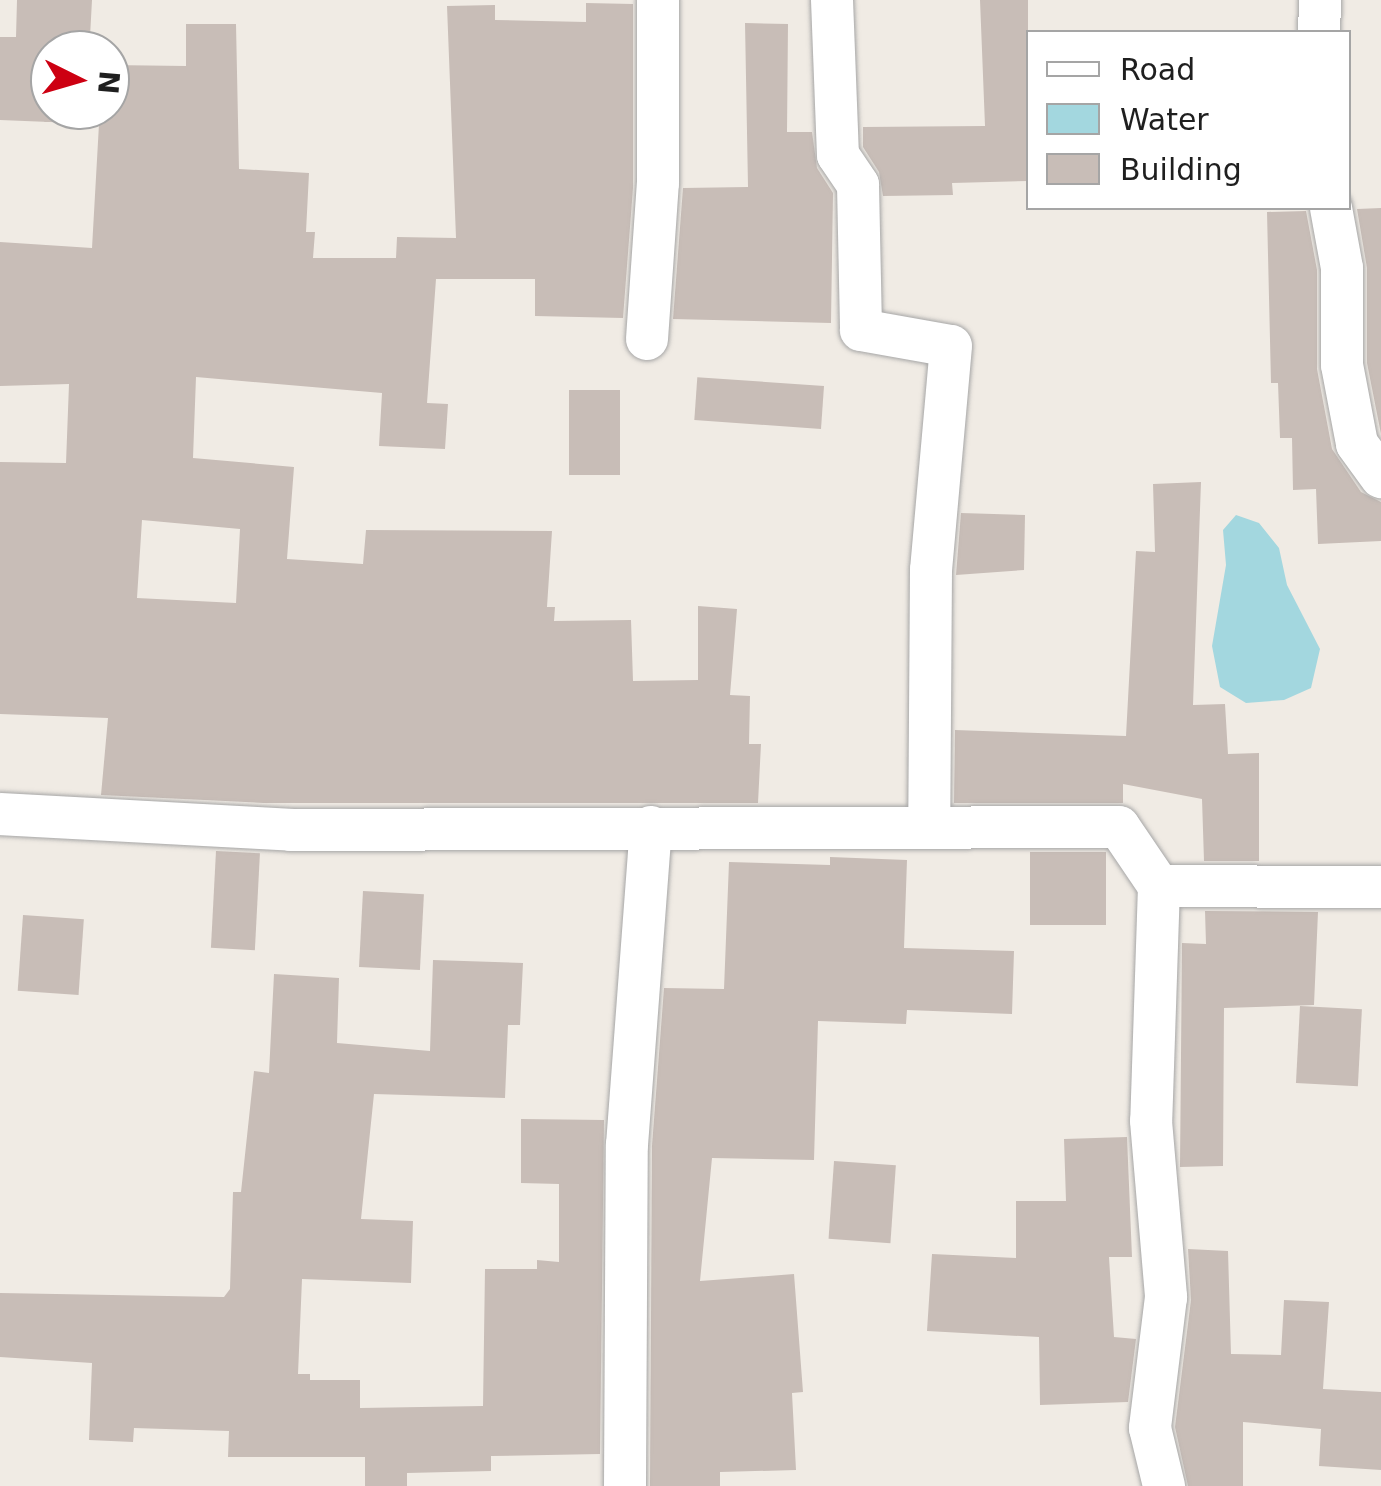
<!DOCTYPE html>
<style>
body{margin:0}
#map{position:relative;width:1381px;height:1486px;overflow:hidden;background:#f0ebe4;font-family:"DejaVu Sans",sans-serif}
div>[style]{position:absolute}
.water>*{inset:0;background:#a3d7df}
.building>*{inset:0;background:#c8bdb7;transform-origin:0 0}
.roads{filter:drop-shadow(0 0 2px #a6a6a6) drop-shadow(0 0 2px #a6a6a6)}
.minor>*{height:42px;margin:-21px;padding:0 21px;transform-origin:21px;border-radius:21px;background:#fff}
span{translate:-50% -50%;white-space:nowrap;text-align:center;line-height:1.15;-webkit-text-stroke:10px #fff;paint-order:stroke}
.legend{position:absolute;left:1026px;top:30px;width:325px;height:180px;box-sizing:border-box;background:#fff;border:2px solid #a5a5a5;margin:0;padding:12px 18px;list-style:none;font-size:30px;color:#1f1f1f}
.legend li{display:flex;align-items:center;gap:20px;height:50px}
.legend b{width:50px;border:2px solid #a5a5a5}
.north{position:absolute;left:30px;top:30px;width:100px;height:100px;box-sizing:border-box;background:#fff;border:2px solid #a5a5a5;border-radius:50%;rotate:95deg;font-size:28px;font-weight:700;line-height:40px;text-align:center;color:#1f1f1f}
.north::after{content:'';display:block;margin:auto;width:35px;height:45px;background:#cd0012;clip-path:polygon(50% 0,100% 100%,50% 72%,0 100%)}
</style>
<div id="map">
<div class="water">
<div style="clip-path:polygon(1236px 515px,1259px 523px,1279px 548px,1287px 585px,1320px 649px,1311px 688px,1284px 700px,1246px 703px,1220px 687px,1212px 646px,1226px 565px,1223px 530px)"></div>
</div>
<div class="building">
<div style="clip-path:polygon(evenodd,17px 0,92px 0,90px 37px,99px 38px,98px 50px,50px 50px,50px 110px,110px 110px,110px 65px,186px 66px,186px 24px,236px 24px,239px 169px,309px 173px,306px 232px,315px 232px,313px 258px,396px 258px,397px 237px,456px 238px,447px 6px,495px 5px,495px 20px,586px 22px,586px 3px,633px 4px,633px 188px,623px 318px,535px 316px,535px 279px,436px 279px,427px 403px,448px 404px,445px 449px,379px 446px,382px 393px,196px 377px,193px 458px,294px 467px,287px 559px,363px 564px,366px 530px,552px 531px,547px 607px,555px 607px,554px 621px,631px 620px,633px 681px,698px 680px,698px 606px,737px 609px,730px 695px,750px 696px,749px 744px,761px 744px,758px 803px,264px 803px,101px 795px,108px 718px,0 714px,0 462px,66px 463px,69px 384px,0 386px,0 242px,92px 248px,99px 124px,0 120px,0 37px,16px 37px,17px 0,142px 520px,240px 529px,236px 603px,137px 598px,142px 520px)"></div>
<div style="clip-path:polygon(980px 0,1028px 0,1028px 181px,952px 183px,953px 195px,883px 196px,879px 172px,863px 147px,863px 127px,985px 126px)"></div>
<div style="clip-path:polygon(745px 23px,788px 24px,787px 132px,812px 132px,817px 168px,833px 193px,831px 323px,673px 319px,683px 188px,748px 187px)"></div>
<div style="clip-path:polygon(1381px 208px,1381px 434px,1367px 363px,1367px 268px,1357px 209px)"></div>
<div style="clip-path:polygon(1306px 211px,1317px 270px,1317px 369px,1332px 449px,1361px 492px,1381px 502px,1381px 541px,1318px 544px,1316px 489px,1293px 490px,1292px 438px,1280px 438px,1278px 383px,1271px 383px,1267px 212px)"></div>
<div style="left:824px;top:386px;width:43px;height:127px;rotate:94deg"></div>
<div style="left:620px;top:390px;width:85px;height:51px;rotate:90deg"></div>
<div style="clip-path:polygon(1201px 482px,1193px 705px,1225px 704px,1228px 754px,1259px 753px,1259px 861px,1204px 861px,1202px 799px,1123px 784px,1123px 803px,954px 803px,955px 730px,1126px 736px,1136px 551px,1155px 552px,1153px 484px)"></div>
<div style="clip-path:polygon(961px 513px,1025px 515px,1024px 570px,956px 575px)"></div>
<div style="left:216px;top:851px;width:44px;height:97px;rotate:3deg"></div>
<div style="left:1030px;top:852px;width:76px;height:73px"></div>
<div style="clip-path:polygon(830px 857px,907px 860px,904px 948px,1014px 951px,1012px 1014px,907px 1010px,906px 1024px,818px 1021px,814px 1160px,712px 1158px,700px 1281px,794px 1274px,803px 1392px,792px 1393px,796px 1470px,720px 1472px,720px 1486px,650px 1486px,652px 1146px,664px 988px,724px 989px,729px 862px,830px 865px)"></div>
<div style="left:363px;top:891px;width:61px;height:76px;rotate:3deg"></div>
<div style="clip-path:polygon(1205px 911px,1318px 912px,1314px 1005px,1224px 1008px,1223px 1166px,1180px 1167px,1182px 943px,1206px 944px)"></div>
<div style="left:23px;top:915px;width:61px;height:76px;rotate:4deg"></div>
<div style="clip-path:polygon(433px 960px,523px 963px,520px 1025px,508px 1025px,505px 1098px,374px 1094px,361px 1219px,413px 1221px,411px 1283px,302px 1279px,298px 1374px,310px 1374px,310px 1380px,360px 1380px,360px 1408px,483px 1406px,485px 1269px,537px 1269px,537px 1260px,559px 1262px,559px 1184px,521px 1183px,521px 1119px,604px 1120px,600px 1454px,491px 1456px,491px 1471px,407px 1473px,407px 1486px,365px 1486px,365px 1457px,228px 1457px,229px 1431px,134px 1428px,133px 1442px,89px 1440px,92px 1363px,0 1357px,0 1293px,224px 1297px,230px 1289px,233px 1192px,241px 1192px,254px 1071px,269px 1073px,274px 974px,339px 978px,337px 1043px,430px 1051px)"></div>
<div style="left:1300px;top:1006px;width:62px;height:77px;rotate:3deg"></div>
<div style="clip-path:polygon(1127px 1137px,1132px 1257px,1109px 1257px,1114px 1337px,1136px 1339px,1128px 1402px,1040px 1405px,1039px 1337px,927px 1331px,932px 1254px,1016px 1258px,1016px 1201px,1066px 1201px,1064px 1139px)"></div>
<div style="left:834px;top:1161px;width:62px;height:78px;rotate:4deg"></div>
<div style="clip-path:polygon(1188px 1249px,1228px 1251px,1231px 1354px,1281px 1355px,1284px 1300px,1329px 1302px,1323px 1389px,1381px 1392px,1381px 1470px,1319px 1466px,1321px 1429px,1243px 1422px,1243px 1486px,1188px 1486px,1175px 1427px,1191px 1300px)"></div>
</div>
<div class="roads">
<div class="minor">
<div style="left:832px;top:0;width:155px;rotate:87.8deg"></div>
<div style="left:838px;top:155px;width:36px;rotate:56deg"></div>
<div style="left:858px;top:185px;width:145px;rotate:88.8deg"></div>
<div style="left:861px;top:330px;width:91px;rotate:10.1deg"></div>
<div style="left:951px;top:346px;width:225px;rotate:95.1deg"></div>
<div style="left:931px;top:570px;width:255px;rotate:90.4deg"></div>
<div style="left:1319px;top:32px;width:32px;rotate:-88deg"></div>
<div style="left:1331px;top:208px;width:61px;rotate:79.6deg"></div>
<div style="left:1342px;top:268px;width:97px;rotate:90deg"></div>
<div style="left:1342px;top:365px;width:80px;rotate:79.2deg"></div>
<div style="left:1357px;top:444px;width:41px;rotate:54deg"></div>
<div style="left:647px;top:339px;width:156px;rotate:-86deg"></div>
<div style="left:658px;top:183px;width:183px;rotate:-90deg"></div>
<div style="left:0;top:814px;width:291px;rotate:3.1deg"></div>
<div style="left:291px;top:830px;width:828px;rotate:-0.21deg"></div>
<div style="left:1119px;top:827px;width:71px;rotate:55.9deg"></div>
<div style="left:1159px;top:886px;width:235px;rotate:91.9deg"></div>
<div style="left:1151px;top:1121px;width:177px;rotate:85.1deg"></div>
<div style="left:1166px;top:1297px;width:132px;rotate:97deg"></div>
<div style="left:1150px;top:1428px;width:60px;rotate:76.4deg"></div>
<div style="left:1159px;top:886px;width:222px;rotate:0.3deg"></div>
<div style="left:625px;top:1486px;width:341px;rotate:-89.7deg"></div>
<div style="left:627px;top:1145px;width:319px;rotate:-85.7deg"></div>
</div>
</div>
<ul class="legend">
<li><b style="height:12px;background:#fff"></b>Road</li>
<li><b style="height:28px;background:#a3d7df"></b>Water</li>
<li><b style="height:28px;background:#c8bdb7"></b>Building</li>
</ul>
<div class="north">N</div>
</div>
